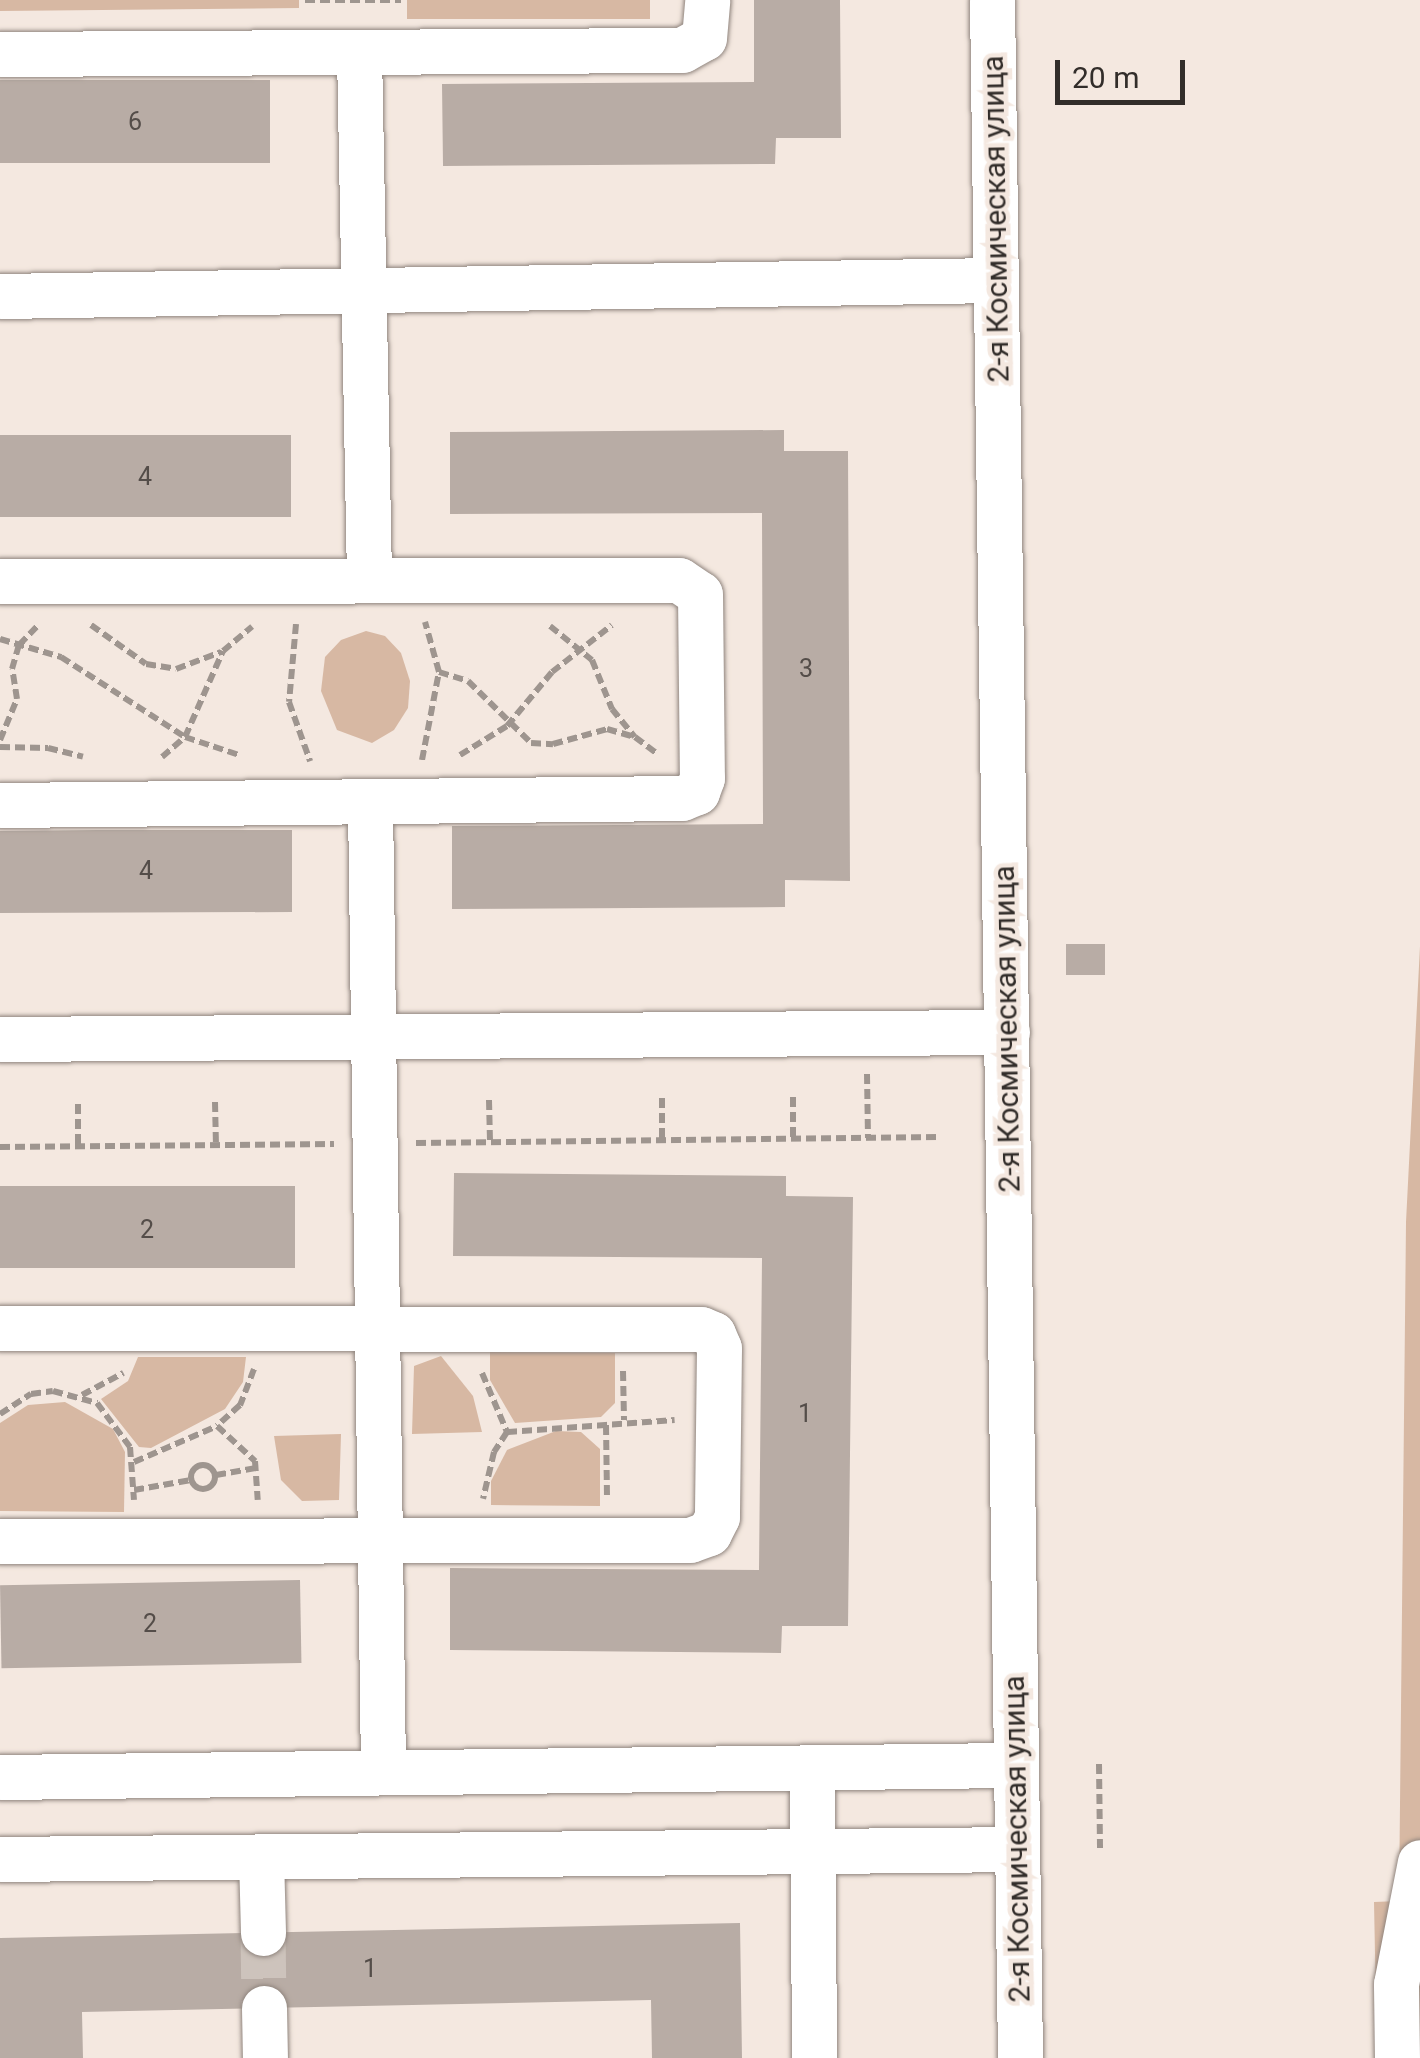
<!DOCTYPE html>
<meta charset="utf-8">
<style>
body{margin:0}
#map{position:relative;width:1420px;height:2058px;overflow:hidden;background:#f4e8e0;font-family:Roboto,sans-serif}
div>[style]{position:absolute}
.green>*{inset:0;background:#d7b8a3;transform-origin:0 0}
.building>*{inset:0;background:#b8aca5;transform-origin:0 0}
.minor-tunnel>*{height:45px;margin-top:-22.5px;transform-origin:0;background:repeating-linear-gradient(90deg,#cdc3bc 0 45px,transparent 0 67px)}
.path>*{height:6px;margin-top:-3px;transform-origin:0;background:repeating-linear-gradient(90deg,#9e958f 0 10px,transparent 0 15px)}
.path>.ring{margin:-3px;padding:0;box-sizing:content-box;background:none;border:6px solid #9e958f;border-radius:50%}
.roads{filter:drop-shadow(0 0 2px #90857e) drop-shadow(0 0 2px #90857e)}
.minor>*{height:45px;margin:-22.5px;padding:0 22.5px;transform-origin:22.5px;border-radius:22.5px;background:#fff}
span{translate:-50% -50%;white-space:nowrap;text-align:center;line-height:1.15;-webkit-text-stroke:9px #f4e8e0;paint-order:stroke}
.number-label{font-size:25px;color:#544d49}
.number-label span{-webkit-text-stroke-width:0}
.street-label{font-size:30px;color:#322d2a}
.scale{position:absolute;left:1055px;top:60px;width:130px;height:45px;box-sizing:border-box;border:5px solid #322d2a;border-top:0;padding-left:12px;font-size:30px;line-height:35px;white-space:nowrap;color:#322d2a;-webkit-text-stroke:8px #f4e8e0;paint-order:stroke}
</style>
<div id="map">
<div class="green">
<div style="clip-path:polygon(0 0,299px 0,299px 8px,0 11px)"></div>
<div style="left:407px;top:0;width:243px;height:19px"></div>
<div style="clip-path:polygon(366px 631px,385px 636px,401px 653px,410px 681px,408px 708px,394px 730px,372px 743px,337px 730px,321px 691px,325px 657px,341px 640px)"></div>
<div style="clip-path:polygon(1420px 946px,1420px 2058px,1377px 2058px,1374px 1902px,1399px 1901px,1406px 1222px)"></div>
<div style="clip-path:polygon(490px 1352px,615px 1353px,615px 1403px,601px 1417px,515px 1423px,490px 1380px)"></div>
<div style="clip-path:polygon(441px 1356px,473px 1396px,482px 1432px,412px 1434px,414px 1366px)"></div>
<div style="clip-path:polygon(138px 1357px,246px 1357px,243px 1382px,225px 1409px,151px 1448px,139px 1447px,101px 1399px,128px 1381px)"></div>
<div style="clip-path:polygon(65px 1402px,113px 1429px,125px 1452px,124px 1512px,0 1511px,0 1423px,28px 1405px)"></div>
<div style="clip-path:polygon(556px 1431px,581px 1432px,600px 1449px,600px 1506px,491px 1505px,491px 1481px,507px 1450px)"></div>
<div style="clip-path:polygon(341px 1434px,339px 1500px,302px 1501px,281px 1480px,274px 1436px)"></div>
</div>
<div class="building">
<div style="clip-path:polygon(754px 0,840px 0,841px 138px,776px 138px,775px 164px,443px 166px,442px 84px,754px 82px)"></div>
<div style="left:270px;top:80px;width:83px;height:270px;rotate:90deg"></div>
<div style="clip-path:polygon(784px 430px,784px 451px,848px 451px,850px 881px,785px 880px,785px 907px,452px 909px,452px 826px,763px 824px,762px 513px,450px 514px,450px 432px)"></div>
<div style="left:291px;top:435px;width:82px;height:291px;rotate:90deg"></div>
<div style="clip-path:polygon(97px 830px,292px 830px,292px 912px,0 913px,0 831px)"></div>
<div style="left:1066px;top:944px;width:39px;height:31px"></div>
<div style="clip-path:polygon(454px 1173px,786px 1176px,786px 1196px,853px 1197px,848px 1626px,782px 1626px,781px 1653px,450px 1650px,450px 1568px,759px 1570px,762px 1258px,453px 1256px)"></div>
<div style="left:295px;top:1186px;width:82px;height:295px;rotate:90deg"></div>
<div style="left:300px;top:1580px;width:83px;height:300px;rotate:89deg"></div>
<div style="clip-path:polygon(740px 1923px,742px 2058px,652px 2058px,651px 2000px,82px 2012px,83px 2058px,0 2058px,0 1938px)"></div>
</div>
<div class="minor-tunnel">
<div style="left:263px;top:1933px;width:75px;rotate:89.2deg"></div>
</div>
<div class="path">
<div style="left:305px;top:0;width:96px"></div>
<div style="left:296px;top:624px;width:78px;rotate:95.1deg"></div>
<div style="left:289px;top:702px;width:63px;rotate:70.4deg"></div>
<div style="left:91px;top:625px;width:67px;rotate:35.3deg"></div>
<div style="left:146px;top:664px;width:30px;rotate:9deg"></div>
<div style="left:176px;top:669px;width:48px;rotate:-20.7deg"></div>
<div style="left:550px;top:626px;width:54px;rotate:39deg"></div>
<div style="left:592px;top:660px;width:53px;rotate:67.8deg"></div>
<div style="left:612px;top:709px;width:36px;rotate:51deg"></div>
<div style="left:0;top:639px;width:64px;rotate:16.4deg"></div>
<div style="left:61px;top:657px;width:148px;rotate:32.8deg"></div>
<div style="left:185px;top:737px;width:57px;rotate:18.4deg"></div>
<div style="left:439px;top:672px;width:30px;rotate:17deg"></div>
<div style="left:468px;top:681px;width:88px;rotate:44.5deg"></div>
<div style="left:531px;top:743px;width:22px;rotate:3deg"></div>
<div style="left:553px;top:744px;width:56px;rotate:-15.5deg"></div>
<div style="left:607px;top:729px;width:29px;rotate:16deg"></div>
<div style="left:635px;top:737px;width:26px;rotate:37deg"></div>
<div style="left:0;top:740px;width:44px;rotate:-67.5deg"></div>
<div style="left:17px;top:699px;width:30px;rotate:-99deg"></div>
<div style="left:12px;top:669px;width:25px;rotate:-74deg"></div>
<div style="left:19px;top:645px;width:28px;rotate:-46deg"></div>
<div style="left:0;top:747px;width:48px;rotate:1.2deg"></div>
<div style="left:48px;top:748px;width:36px;rotate:14deg"></div>
<div style="left:460px;top:755px;width:55px;rotate:-31.7deg"></div>
<div style="left:507px;top:726px;width:70px;rotate:-50.2deg"></div>
<div style="left:552px;top:672px;width:76px;rotate:-38.1deg"></div>
<div style="left:162px;top:757px;width:30px;rotate:-41deg"></div>
<div style="left:185px;top:737px;width:94px;rotate:-66.2deg"></div>
<div style="left:223px;top:651px;width:38px;rotate:-40deg"></div>
<div style="left:422px;top:760px;width:90px;rotate:-79.1deg"></div>
<div style="left:439px;top:672px;width:52px;rotate:-105.6deg"></div>
<div style="left:867px;top:1074px;width:64px;rotate:89.1deg"></div>
<div style="left:793px;top:1097px;width:42px;rotate:90deg"></div>
<div style="left:662px;top:1098px;width:42px;rotate:90deg"></div>
<div style="left:489px;top:1100px;width:42px;rotate:88.6deg"></div>
<div style="left:215px;top:1102px;width:43px;rotate:88.7deg"></div>
<div style="left:78px;top:1104px;width:42px;rotate:90deg"></div>
<div style="left:416px;top:1143px;width:523px;rotate:-0.66deg"></div>
<div style="left:0;top:1147px;width:334px;rotate:-0.5deg"></div>
<div style="left:254px;top:1369px;width:39px;rotate:111deg"></div>
<div style="left:240px;top:1405px;width:31px;rotate:138deg"></div>
<div style="left:217px;top:1426px;width:52px;rotate:42.6deg"></div>
<div style="left:255px;top:1461px;width:39px;rotate:86deg"></div>
<div style="left:623px;top:1371px;width:49px;rotate:88.8deg"></div>
<div style="left:482px;top:1373px;width:64px;rotate:67deg"></div>
<div style="left:507px;top:1432px;width:24px;rotate:123deg"></div>
<div style="left:494px;top:1452px;width:48px;rotate:103.2deg"></div>
<div style="left:82px;top:1395px;width:47px;rotate:-28.2deg"></div>
<div style="left:0;top:1414px;width:37px;rotate:-33deg"></div>
<div style="left:31px;top:1394px;width:22px;rotate:-8deg"></div>
<div style="left:53px;top:1391px;width:46px;rotate:15.3deg"></div>
<div style="left:97px;top:1403px;width:55px;rotate:53.1deg"></div>
<div style="left:130px;top:1447px;width:53px;rotate:85.7deg"></div>
<div style="left:606px;top:1425px;width:74px;rotate:89.2deg"></div>
<div style="left:507px;top:1432px;width:168px;rotate:-4.1deg"></div>
<div style="left:134px;top:1462px;width:90px;rotate:-23.4deg"></div>
<div class="ring" style="left:191px;top:1465px;width:18px;height:18px"></div>
<div style="left:216px;top:1475px;width:41px;rotate:-9.9deg"></div>
<div style="left:134px;top:1490px;width:58px;rotate:-10deg"></div>
<div style="left:1099px;top:1764px;width:84px;rotate:89.3deg"></div>
</div>
<div class="roads">
<div class="minor">
<div style="left:992px;top:0;width:2058px;rotate:89.22deg"></div>
<div style="left:359px;top:52px;width:528px;rotate:88.91deg"></div>
<div style="left:0;top:54px;width:682px;rotate:-0.34deg"></div>
<div style="left:682px;top:50px;width:25px;rotate:-29deg"></div>
<div style="left:704px;top:38px;width:38px;rotate:-85deg"></div>
<div style="left:0;top:296px;width:996px;rotate:-0.92deg"></div>
<div style="left:0;top:581px;width:679px;rotate:-0.08deg"></div>
<div style="left:679px;top:580px;width:25px;rotate:34deg"></div>
<div style="left:700px;top:594px;width:184px;rotate:89.4deg"></div>
<div style="left:702px;top:778px;width:15px;rotate:110deg"></div>
<div style="left:697px;top:792px;width:16px;rotate:158deg"></div>
<div style="left:682px;top:798px;width:682px;rotate:179.41deg"></div>
<div style="left:370px;top:802px;width:970px;rotate:89.23deg"></div>
<div style="left:0;top:1039px;width:1007px;rotate:-0.4deg"></div>
<div style="left:0;top:1328px;width:701px;rotate:0.08deg"></div>
<div style="left:701px;top:1329px;width:13px;rotate:23deg"></div>
<div style="left:713px;top:1334px;width:15px;rotate:67deg"></div>
<div style="left:719px;top:1348px;width:169px;rotate:90.7deg"></div>
<div style="left:717px;top:1517px;width:18px;rotate:117deg"></div>
<div style="left:709px;top:1533px;width:20px;rotate:160deg"></div>
<div style="left:690px;top:1540px;width:690px;rotate:179.92deg"></div>
<div style="left:812px;top:1767px;width:291px;rotate:89.6deg"></div>
<div style="left:0;top:1777px;width:1016px;rotate:-0.68deg"></div>
<div style="left:261px;top:1856px;width:77px;rotate:88.5deg"></div>
<div style="left:0;top:1859px;width:1017px;rotate:-0.56deg"></div>
<div style="left:264px;top:2008px;width:50px;rotate:88.9deg"></div>
<div style="left:1397px;top:2058px;width:74px;rotate:-90.8deg"></div>
<div style="left:1396px;top:1984px;width:124px;rotate:-78.9deg"></div>
</div>
</div>
<div class="number-label">
<span style="left:135px;top:122px">6</span>
<span style="left:145px;top:477px">4</span>
<span style="left:806px;top:669px">3</span>
<span style="left:146px;top:871px">4</span>
<span style="left:147px;top:1230px">2</span>
<span style="left:805px;top:1414px">1</span>
<span style="left:150px;top:1624px">2</span>
<span style="left:370px;top:1969px">1</span>
</div>
<div class="street-label">
<span style="left:996px;top:219px;rotate:-91deg">2-я Космическая улица</span>
<span style="left:1007px;top:1029px;rotate:-91deg">2-я Космическая улица</span>
<span style="left:1017px;top:1839px;rotate:-91deg">2-я Космическая улица</span>
</div>
<div class="scale">20 m</div>
</div>
